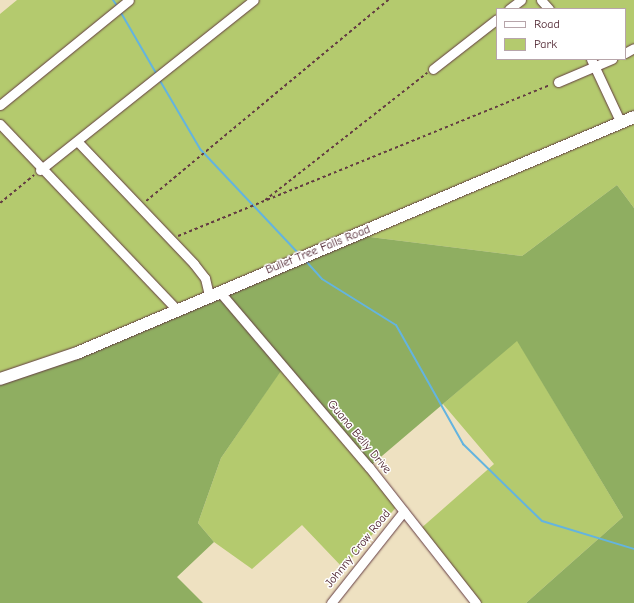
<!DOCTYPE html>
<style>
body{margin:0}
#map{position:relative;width:634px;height:603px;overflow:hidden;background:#eee1c1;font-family:"Comic Neue",sans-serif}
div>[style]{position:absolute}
.green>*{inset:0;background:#b4ca6e}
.forest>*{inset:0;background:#8fae61}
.stream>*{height:2px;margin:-1px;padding:0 1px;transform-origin:1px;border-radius:1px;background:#64b4df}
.path>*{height:1.5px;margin-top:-0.75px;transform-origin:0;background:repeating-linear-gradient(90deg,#633c42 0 3px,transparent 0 6px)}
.roads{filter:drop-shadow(0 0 1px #633c42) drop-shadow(0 0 1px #633c42)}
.street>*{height:9px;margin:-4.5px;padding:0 4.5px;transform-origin:4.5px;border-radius:4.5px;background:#fff}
.secondary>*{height:12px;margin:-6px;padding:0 6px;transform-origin:6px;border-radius:6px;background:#fff}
span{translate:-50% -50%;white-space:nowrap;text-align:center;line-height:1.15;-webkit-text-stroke:3px #fff;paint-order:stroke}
.street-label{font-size:12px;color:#4a1f2b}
.legend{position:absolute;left:496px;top:8px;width:130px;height:52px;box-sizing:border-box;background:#fff;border:1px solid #b7a5aa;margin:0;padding:5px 7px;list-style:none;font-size:12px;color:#4a1f2b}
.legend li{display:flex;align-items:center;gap:8px;height:20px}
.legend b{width:20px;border:1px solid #b7a5aa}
</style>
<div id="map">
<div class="green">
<div style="clip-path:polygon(evenodd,17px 0,634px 0,634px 208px,617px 185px,522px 256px,354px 235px,0 379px,0 14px,17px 0,497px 9px,625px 9px,625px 59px,497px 59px,497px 9px)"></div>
<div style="clip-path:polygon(517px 340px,623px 517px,526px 603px,476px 603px,419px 530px,494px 464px,443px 404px)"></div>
<div style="clip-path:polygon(283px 367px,399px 504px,343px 568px,302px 525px,252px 569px,214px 542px,198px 523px,221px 458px)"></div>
</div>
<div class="forest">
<div style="clip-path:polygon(617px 185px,634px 208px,634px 603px,526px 603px,623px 517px,517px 341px,369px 467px,283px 368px,221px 458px,198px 523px,214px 542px,177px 577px,203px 603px,0 603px,0 379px,354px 235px,522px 256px)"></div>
</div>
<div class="stream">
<div style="left:113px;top:0;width:7px;rotate:56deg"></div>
<div style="left:120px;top:11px;width:72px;rotate:59.9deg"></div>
<div style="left:159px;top:79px;width:81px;rotate:59.6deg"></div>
<div style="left:200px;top:149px;width:144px;rotate:46.7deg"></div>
<div style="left:305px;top:260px;width:25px;rotate:48deg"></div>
<div style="left:322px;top:279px;width:87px;rotate:31.9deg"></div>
<div style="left:396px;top:325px;width:137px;rotate:60.6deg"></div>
<div style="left:463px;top:444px;width:110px;rotate:44.3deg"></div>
<div style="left:542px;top:521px;width:96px;rotate:16.9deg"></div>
</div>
<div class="path">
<div style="left:265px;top:200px;width:206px;rotate:-38.1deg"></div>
<div style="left:146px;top:201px;width:315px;rotate:-39.7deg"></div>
<div style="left:0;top:203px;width:44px;rotate:-39.5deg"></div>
<div style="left:178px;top:236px;width:401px;rotate:-22.1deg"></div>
</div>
<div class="roads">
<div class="street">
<div style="left:541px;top:0;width:12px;rotate:48deg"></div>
<div style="left:509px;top:9px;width:15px;rotate:-37deg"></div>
<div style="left:625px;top:53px;width:10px;rotate:-29deg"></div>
<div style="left:591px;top:59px;width:71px;rotate:64.9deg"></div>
<div style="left:433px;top:69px;width:81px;rotate:-38deg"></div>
<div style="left:558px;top:82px;width:59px;rotate:-23.1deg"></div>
<div style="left:0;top:105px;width:166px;rotate:-39.1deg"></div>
<div style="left:0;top:124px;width:255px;rotate:46.4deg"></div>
<div style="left:78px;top:142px;width:168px;rotate:46.4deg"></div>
<div style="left:194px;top:264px;width:18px;rotate:52deg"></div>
<div style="left:205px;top:278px;width:17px;rotate:77deg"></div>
<div style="left:40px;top:170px;width:273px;rotate:-38.5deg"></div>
<div style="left:219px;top:291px;width:231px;rotate:49.6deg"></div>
<div style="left:369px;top:467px;width:173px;rotate:51.8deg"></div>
<div style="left:331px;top:603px;width:117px;rotate:-51.6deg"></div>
</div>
<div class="secondary">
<div style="left:0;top:379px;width:81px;rotate:-18.7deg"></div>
<div style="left:77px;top:353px;width:605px;rotate:-22.96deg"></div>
</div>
</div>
<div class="street-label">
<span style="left:318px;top:250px;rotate:-22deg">Bullet Tree Falls Road</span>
<span style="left:359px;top:437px;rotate:50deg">Guana Belly Drive</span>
<span style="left:358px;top:549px;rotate:-51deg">Johnny Crow Road</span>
</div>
<ul class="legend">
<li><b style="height:5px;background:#fff"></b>Road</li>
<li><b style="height:11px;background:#b4ca6e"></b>Park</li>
</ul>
</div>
